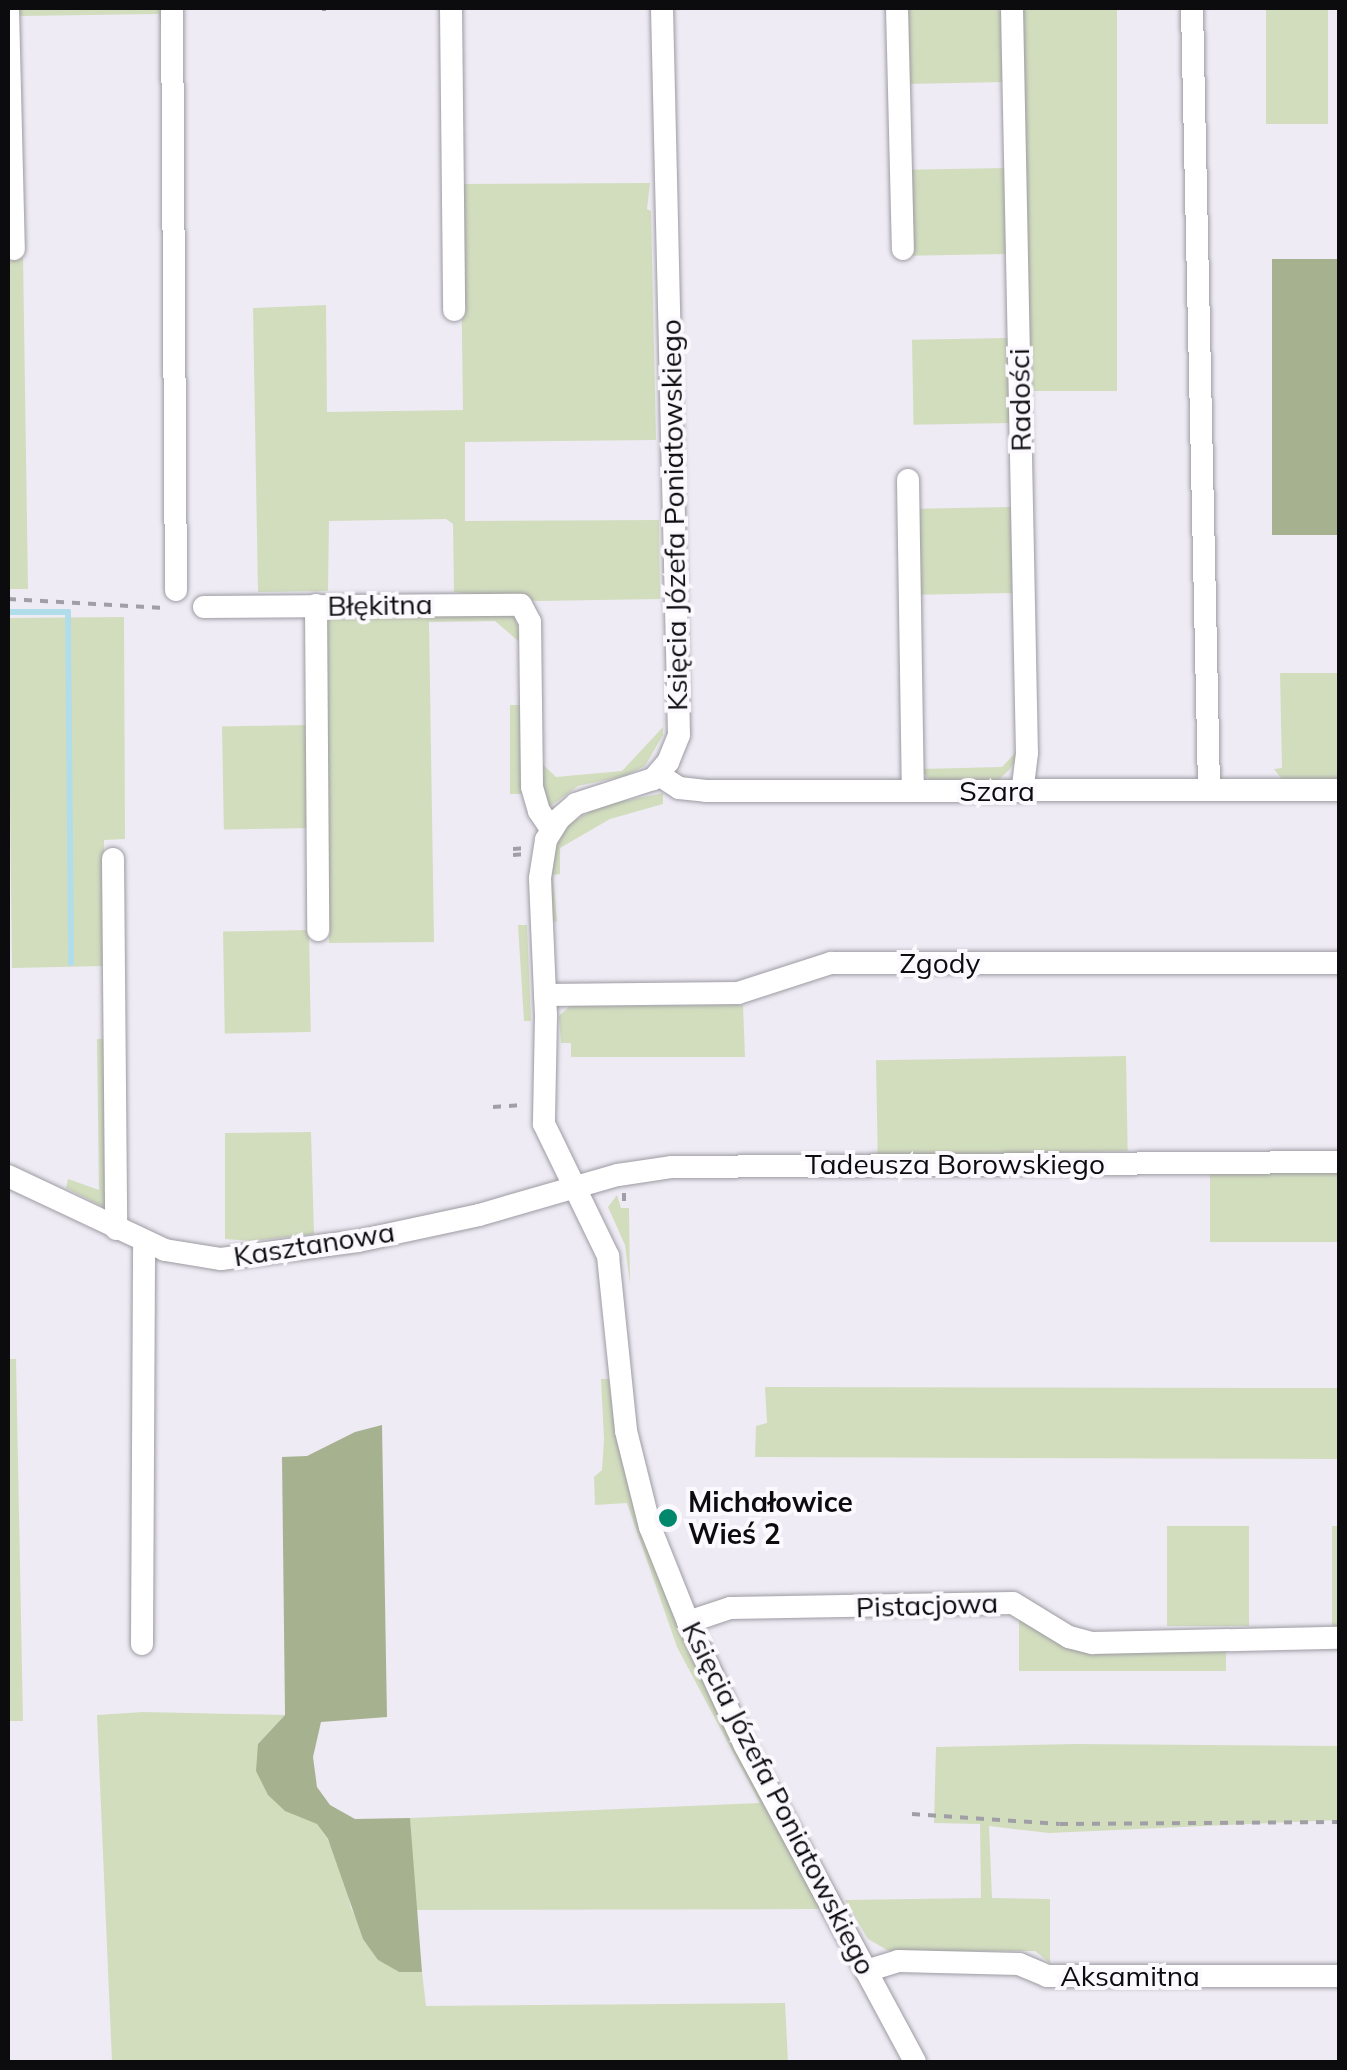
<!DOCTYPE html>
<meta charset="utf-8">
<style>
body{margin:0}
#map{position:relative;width:1347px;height:2070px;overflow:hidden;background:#eeebf4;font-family:Mulish,sans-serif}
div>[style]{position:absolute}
.green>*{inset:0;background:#d2ddbe;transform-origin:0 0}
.forest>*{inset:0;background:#a6b28f;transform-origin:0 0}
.stream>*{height:6px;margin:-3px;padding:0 3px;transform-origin:3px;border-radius:3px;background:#b1ddeb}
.path>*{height:4px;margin-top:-2px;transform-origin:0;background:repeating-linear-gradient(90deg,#a19fa6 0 8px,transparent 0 16px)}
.roads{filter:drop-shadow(0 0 2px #9d9ba2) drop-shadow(0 0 2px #9d9ba2)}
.minor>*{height:22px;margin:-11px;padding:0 11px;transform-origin:11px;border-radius:11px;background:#fff}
.dots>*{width:28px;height:28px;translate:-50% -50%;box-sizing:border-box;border:5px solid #fbf9fe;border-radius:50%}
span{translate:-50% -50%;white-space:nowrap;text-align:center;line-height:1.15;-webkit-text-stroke:8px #fbf9fe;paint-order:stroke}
.street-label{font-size:28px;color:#0c0c0e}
.poi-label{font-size:28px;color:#0c0c0e;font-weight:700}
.left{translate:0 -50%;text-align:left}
.frame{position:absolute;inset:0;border:10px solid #0c0c0e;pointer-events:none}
</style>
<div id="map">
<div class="green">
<div style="clip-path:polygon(19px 8px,162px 8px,163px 40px,159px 14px,20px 16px)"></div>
<div style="clip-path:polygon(905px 8px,996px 8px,1002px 13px,1003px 82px,907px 84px)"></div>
<div style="left:1018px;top:8px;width:99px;height:383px"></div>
<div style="left:1266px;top:8px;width:62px;height:116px"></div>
<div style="left:1005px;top:168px;width:86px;height:97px;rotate:89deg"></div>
<div style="clip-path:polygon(650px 183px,647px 209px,651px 211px,656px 440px,465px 442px,465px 521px,659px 520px,660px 599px,538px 601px,454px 592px,453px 524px,446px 519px,329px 521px,328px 591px,258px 592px,253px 308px,326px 305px,327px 412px,463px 410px,460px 184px)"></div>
<div style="clip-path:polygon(8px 254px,23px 255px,28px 589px,8px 589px)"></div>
<div style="left:1008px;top:338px;width:85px;height:96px;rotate:89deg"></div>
<div style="left:1011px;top:507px;width:86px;height:96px;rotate:89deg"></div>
<div style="clip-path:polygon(500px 610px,515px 618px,523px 645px,495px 621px,429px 622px,434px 942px,329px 943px,323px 615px)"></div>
<div style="clip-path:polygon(124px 617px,125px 839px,104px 840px,106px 966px,12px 968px,8px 618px)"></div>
<div style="clip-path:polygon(1280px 673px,1339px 673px,1339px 783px,1284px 782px,1274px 769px,1282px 768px)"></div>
<div style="clip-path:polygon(664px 698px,663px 735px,645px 766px,624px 776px,578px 786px,545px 810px,539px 761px,556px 777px,622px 771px,663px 727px)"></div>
<div style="left:510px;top:705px;width:13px;height:89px"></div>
<div style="left:306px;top:725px;width:103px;height:84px;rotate:89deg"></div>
<div style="clip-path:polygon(1016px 752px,1020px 754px,1009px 770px,993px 785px,929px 780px,921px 769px,1002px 767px)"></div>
<div style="clip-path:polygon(663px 793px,663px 804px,610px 819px,560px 848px,560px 874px,553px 875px,557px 922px,551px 920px,553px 850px,566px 826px,599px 806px)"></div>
<div style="clip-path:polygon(518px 925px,527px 925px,531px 1021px,524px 1021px)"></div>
<div style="left:309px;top:930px;width:102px;height:86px;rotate:89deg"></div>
<div style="clip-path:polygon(743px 1005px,745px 1057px,571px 1057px,571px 1043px,561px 1043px,559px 1016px,570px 1006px)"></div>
<div style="clip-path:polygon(97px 1039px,105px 1039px,111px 1202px,102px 1206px,66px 1188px,68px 1179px,99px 1190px)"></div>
<div style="left:1126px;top:1056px;width:95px;height:250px;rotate:89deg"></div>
<div style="clip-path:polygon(311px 1132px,314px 1234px,252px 1241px,225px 1239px,225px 1133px)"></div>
<div style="left:1339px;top:1169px;width:73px;height:129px;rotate:90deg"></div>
<div style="clip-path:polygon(617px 1195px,621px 1208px,629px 1208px,630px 1285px,625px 1245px,608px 1207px)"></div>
<div style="clip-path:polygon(8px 1359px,16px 1359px,23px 1721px,8px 1721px)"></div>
<div style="clip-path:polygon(601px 1379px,609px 1379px,613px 1415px,697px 1669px,822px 1907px,817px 1909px,414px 1910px,410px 1818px,760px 1803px,677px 1647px,627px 1503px,595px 1505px,594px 1477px,602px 1470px,604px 1439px)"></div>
<div style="clip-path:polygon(765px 1387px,1339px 1388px,1339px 1459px,755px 1457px,756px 1426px,767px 1423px)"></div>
<div style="left:1249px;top:1526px;width:100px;height:82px;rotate:90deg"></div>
<div style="left:1332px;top:1526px;width:7px;height:101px"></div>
<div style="clip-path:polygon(1019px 1614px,1072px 1647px,1226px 1650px,1226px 1671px,1019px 1671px)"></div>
<div style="clip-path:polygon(143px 1712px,285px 1715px,258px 1744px,304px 1817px,317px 1824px,328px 1840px,341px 1864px,351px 1908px,378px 1960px,399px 1972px,422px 1972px,426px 2006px,785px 2003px,788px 2062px,112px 2062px,97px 1715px)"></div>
<div style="clip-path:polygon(1075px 1744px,1339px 1746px,1339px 1820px,1049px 1833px,989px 1826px,992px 1898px,1050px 1899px,1050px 1963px,1035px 1951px,889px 1951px,868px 1939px,845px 1900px,981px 1898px,980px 1824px,934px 1823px,936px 1747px)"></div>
</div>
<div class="forest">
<div style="left:1272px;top:259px;width:67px;height:276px"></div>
<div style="clip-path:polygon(382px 1425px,387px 1717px,321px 1722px,313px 1757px,317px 1787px,330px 1805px,355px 1819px,410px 1818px,422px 1972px,399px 1972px,378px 1960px,363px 1939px,328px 1839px,317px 1824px,285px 1811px,268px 1795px,256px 1771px,258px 1744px,285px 1715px,282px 1457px,307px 1456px,355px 1432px)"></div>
</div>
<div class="stream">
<div style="left:8px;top:612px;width:60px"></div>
<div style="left:68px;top:612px;width:351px;rotate:89.5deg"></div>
</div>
<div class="path">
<div style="left:324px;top:8px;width:3px;rotate:90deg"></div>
<div style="left:557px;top:8px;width:2px;rotate:90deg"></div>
<div style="left:8px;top:599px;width:156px;rotate:3.3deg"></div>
<div style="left:513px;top:849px;width:14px;rotate:-4deg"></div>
<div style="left:513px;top:855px;width:13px;rotate:-4deg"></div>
<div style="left:493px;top:1107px;width:30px;rotate:-4deg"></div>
<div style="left:624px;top:1193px;width:13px;rotate:90deg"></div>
<div style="left:912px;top:1814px;width:148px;rotate:3.9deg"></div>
<div style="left:1060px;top:1824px;width:280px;rotate:-0.4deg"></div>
<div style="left:1331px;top:2062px;width:1px;rotate:-90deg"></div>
</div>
<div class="roads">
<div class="minor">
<div style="left:172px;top:8px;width:582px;rotate:89.61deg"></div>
<div style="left:451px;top:8px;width:302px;rotate:89.4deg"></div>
<div style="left:662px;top:8px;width:727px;rotate:88.66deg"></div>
<div style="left:679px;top:735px;width:29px;rotate:112deg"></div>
<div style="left:668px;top:762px;width:23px;rotate:131deg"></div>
<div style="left:653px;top:779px;width:81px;rotate:162deg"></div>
<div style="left:576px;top:804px;width:23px;rotate:139deg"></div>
<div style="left:559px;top:819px;width:25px;rotate:122deg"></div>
<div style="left:546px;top:840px;width:39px;rotate:99deg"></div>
<div style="left:540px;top:879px;width:137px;rotate:87.5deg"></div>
<div style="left:546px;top:1016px;width:108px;rotate:91.1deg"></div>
<div style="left:544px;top:1124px;width:147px;rotate:64.1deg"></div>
<div style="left:608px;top:1256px;width:176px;rotate:84.1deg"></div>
<div style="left:626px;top:1431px;width:99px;rotate:76deg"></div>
<div style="left:650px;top:1527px;width:102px;rotate:68.2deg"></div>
<div style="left:688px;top:1622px;width:134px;rotate:65.3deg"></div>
<div style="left:744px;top:1744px;width:361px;rotate:61.7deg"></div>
<div style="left:897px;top:8px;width:241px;rotate:88.6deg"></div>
<div style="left:1012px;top:8px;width:745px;rotate:88.85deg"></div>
<div style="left:1027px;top:753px;width:38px;rotate:97deg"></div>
<div style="left:1192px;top:8px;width:781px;rotate:88.75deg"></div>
<div style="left:8px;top:10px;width:239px;rotate:88.6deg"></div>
<div style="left:908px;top:480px;width:311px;rotate:89.1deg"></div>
<div style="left:316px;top:605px;width:325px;rotate:89.6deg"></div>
<div style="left:204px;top:607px;width:317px;rotate:-0.4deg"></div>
<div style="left:521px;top:605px;width:19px;rotate:62deg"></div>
<div style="left:530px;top:622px;width:165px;rotate:89.3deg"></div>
<div style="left:532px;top:787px;width:25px;rotate:74deg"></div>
<div style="left:539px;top:811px;width:22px;rotate:56deg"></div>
<div style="left:659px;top:775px;width:24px;rotate:33deg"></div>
<div style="left:679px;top:788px;width:27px;rotate:6deg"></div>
<div style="left:706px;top:791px;width:634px;rotate:-0.09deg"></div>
<div style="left:113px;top:859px;width:370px;rotate:89.5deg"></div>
<div style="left:545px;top:995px;width:193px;rotate:-0.6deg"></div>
<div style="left:738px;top:993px;width:98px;rotate:-17.9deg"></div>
<div style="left:831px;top:963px;width:509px"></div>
<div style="left:8px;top:1176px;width:174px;rotate:25.2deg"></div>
<div style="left:165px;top:1250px;width:57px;rotate:9.1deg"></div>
<div style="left:221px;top:1259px;width:138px;rotate:-7.5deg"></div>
<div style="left:358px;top:1241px;width:124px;rotate:-12.1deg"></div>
<div style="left:479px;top:1215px;width:145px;rotate:-16.1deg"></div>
<div style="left:618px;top:1175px;width:55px;rotate:-8.4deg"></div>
<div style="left:672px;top:1167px;width:668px;rotate:-0.43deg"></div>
<div style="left:688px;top:1622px;width:44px;rotate:-18.4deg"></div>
<div style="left:730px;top:1608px;width:283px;rotate:-1deg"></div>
<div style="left:1013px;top:1603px;width:66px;rotate:31.3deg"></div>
<div style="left:1069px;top:1637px;width:24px;rotate:15deg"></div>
<div style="left:1092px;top:1643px;width:245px;rotate:-1.2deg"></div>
<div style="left:142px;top:1644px;width:403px;rotate:-89.7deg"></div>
<div style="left:866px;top:1971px;width:34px;rotate:-17deg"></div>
<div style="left:898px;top:1961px;width:121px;rotate:1.4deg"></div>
<div style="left:1019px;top:1964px;width:30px;rotate:23deg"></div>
<div style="left:1047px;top:1976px;width:293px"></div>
</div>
</div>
<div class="dots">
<div style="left:668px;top:1518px;background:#00876c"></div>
</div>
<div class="street-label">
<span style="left:1020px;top:400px;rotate:-91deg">Radości</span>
<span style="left:674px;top:515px;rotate:-91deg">Księcia Józefa Poniatowskiego</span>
<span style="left:380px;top:605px;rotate:-1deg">Błękitna</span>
<span style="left:997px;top:791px">Szara</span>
<span style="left:940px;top:963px">Zgody</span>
<span style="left:955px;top:1164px">Tadeusza Borowskiego</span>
<span style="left:314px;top:1244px;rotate:-9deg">Kasztanowa</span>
<span style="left:927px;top:1605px;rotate:-2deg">Pistacjowa</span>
<span style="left:779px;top:1798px;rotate:63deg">Księcia Józefa Poniatowskiego</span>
<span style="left:1130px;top:1976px">Aksamitna</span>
</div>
<div class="poi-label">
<span class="left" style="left:688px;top:1518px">Michałowice<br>Wieś 2</span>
</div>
<div class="frame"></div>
</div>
